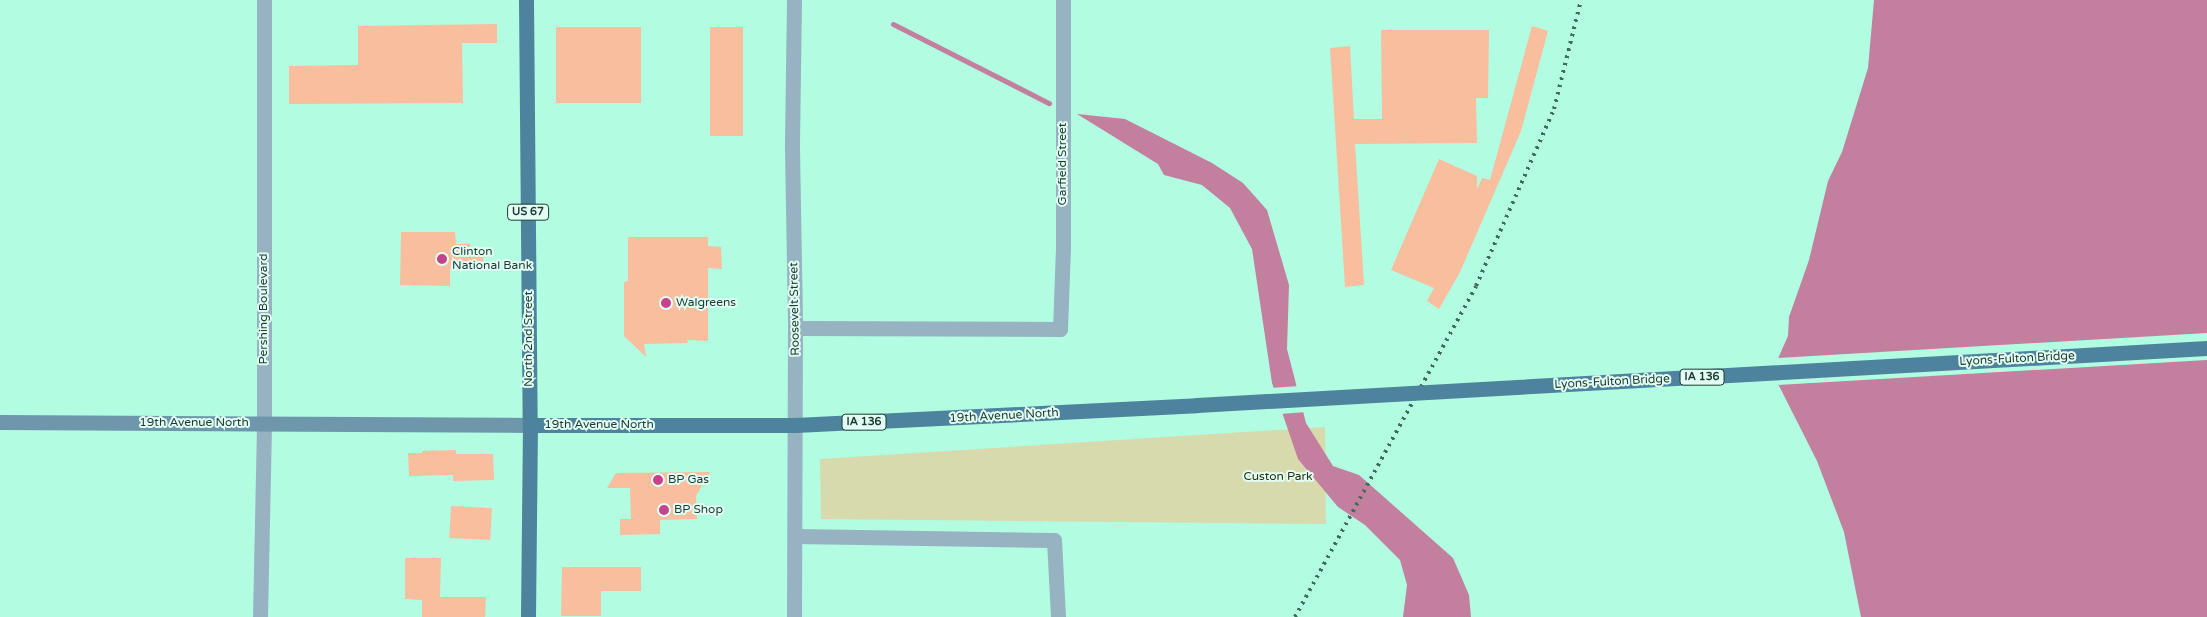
<!DOCTYPE html>
<style>
body{margin:0}
#map{position:relative;width:2207px;height:617px;overflow:hidden;background:#b2fce2;font-family:"Varela Round",sans-serif}
div>[style]{position:absolute}
.green>*{inset:0;background:#d7daac}
.water>*{inset:0;background:#c27f9e}
.pier>*{inset:0;background:#b2fce2}
.stream>*{height:5px;margin:-2.5px;padding:0 2.5px;transform-origin:2.5px;border-radius:2.5px;background:#c27f9e}
.building>*{inset:0;background:#f9be9e;transform-origin:0 0}
.minor>*{height:15px;margin:-7.5px;padding:0 7.5px;transform-origin:7.5px;border-radius:7.5px;background:#97b2c1}
.secondary>*{height:15px;margin:-7.5px;padding:0 7.5px;transform-origin:7.5px;border-radius:7.5px;background:#6e97ac}
.primary>*{height:15px;margin:-7.5px;padding:0 7.5px;transform-origin:7.5px;border-radius:7.5px;background:#4e839d}
.rail>*{height:4px;margin-top:-2px;transform-origin:0;background:repeating-linear-gradient(90deg,#426b5d 0 2.5px,transparent 0 7.5px)}
.primary-bridge>*{height:15px;margin:-7.5px;padding:0 7.5px;transform-origin:7.5px;border-radius:7.5px;background:#4e839d}
.dots>*{width:14px;height:14px;translate:-50% -50%;box-sizing:border-box;border:2px solid #e2fef4;border-radius:50%}
span{translate:-50% -50%;white-space:nowrap;text-align:center;line-height:1.15;-webkit-text-stroke:4px #e2fef4;paint-order:stroke}
.shield-label span{padding:1px 4px;background:#e2fef4;border:1px solid;border-radius:4px;-webkit-text-stroke-width:0}
.shield-label{font-size:11px;color:#1c3a30;font-weight:700}
.street-label{font-size:12px;color:#1c3a30}
.poi-label{font-size:12px;color:#1c3a30}
.left{translate:0 -50%;text-align:left}
.park-label{font-size:12px;color:#2e2f0f}
</style>
<div id="map">
<div class="green">
<div style="clip-path:polygon(1325px 427px,1326px 524px,821px 519px,820px 459px)"></div>
</div>
<div class="water">
<div style="clip-path:polygon(1874px 0,2207px 0,2207px 617px,1861px 617px,1844px 532px,1817px 461px,1772px 372px,1788px 336px,1789px 317px,1809px 260px,1828px 181px,1842px 152px,1868px 68px)"></div>
<div style="clip-path:polygon(1077px 114px,1125px 119px,1212px 163px,1243px 183px,1267px 210px,1289px 285px,1287px 349px,1306px 423px,1333px 466px,1359px 475px,1453px 558px,1469px 595px,1471px 617px,1403px 617px,1407px 585px,1400px 560px,1365px 525px,1338px 507px,1298px 459px,1272px 383px,1252px 249px,1230px 208px,1202px 185px,1164px 175px,1158px 164px)"></div>
</div>
<div class="pier">
<div style="clip-path:polygon(2207px 333px,2207px 360px,1776px 385px,1770px 372px,1776px 358px)"></div>
<div style="clip-path:polygon(1299px 386px,1306px 412px,1280px 414px,1271px 388px)"></div>
</div>
<div class="stream">
<div style="left:893px;top:24px;width:175px;rotate:26.9deg"></div>
</div>
<div class="building">
<div style="clip-path:polygon(497px 24px,497px 43px,462px 43px,463px 103px,289px 104px,289px 66px,358px 65px,358px 26px)"></div>
<div style="clip-path:polygon(1532px 26px,1548px 31px,1521px 131px,1460px 272px,1439px 309px,1427px 301px,1434px 288px,1391px 270px,1439px 159px,1477px 176px,1477px 189px,1482px 178px,1490px 180px)"></div>
<div style="left:641px;top:27px;width:76px;height:85px;rotate:90deg"></div>
<div style="left:710px;top:27px;width:33px;height:109px"></div>
<div style="clip-path:polygon(1381px 30px,1489px 30px,1488px 98px,1476px 98px,1477px 143px,1355px 144px,1364px 285px,1345px 287px,1330px 48px,1350px 46px,1354px 119px,1382px 119px)"></div>
<div style="clip-path:polygon(401px 232px,455px 232px,456px 244px,470px 244px,470px 248px,483px 248px,484px 270px,450px 269px,450px 286px,400px 285px)"></div>
<div style="clip-path:polygon(628px 237px,708px 237px,708px 246px,721px 247px,722px 269px,708px 268px,708px 341px,687px 340px,688px 343px,644px 344px,646px 357px,624px 336px,624px 282px,628px 281px)"></div>
<div style="clip-path:polygon(456px 450px,456px 454px,493px 454px,494px 480px,453px 481px,453px 475px,409px 476px,408px 453px,422px 453px,422px 451px)"></div>
<div style="clip-path:polygon(710px 472px,696px 496px,697px 519px,660px 520px,660px 534px,620px 535px,620px 519px,631px 519px,630px 488px,607px 488px,616px 473px)"></div>
<div style="left:451px;top:506px;width:41px;height:32px;rotate:3deg"></div>
<div style="clip-path:polygon(405px 558px,441px 558px,440px 597px,486px 597px,485px 617px,422px 617px,422px 600px,405px 599px)"></div>
<div style="clip-path:polygon(562px 567px,641px 567px,641px 591px,601px 591px,601px 616px,561px 616px)"></div>
</div>
<div class="minor">
<div style="left:794px;top:0;width:149px;rotate:90.8deg"></div>
<div style="left:792px;top:149px;width:179px;rotate:89deg"></div>
<div style="left:795px;top:328px;width:289px;rotate:90.2deg"></div>
<div style="left:795px;top:328px;width:265px;rotate:0.2deg"></div>
<div style="left:1060px;top:329px;width:80px;rotate:-87.9deg"></div>
<div style="left:1063px;top:249px;width:249px;rotate:-90deg"></div>
<div style="left:795px;top:536px;width:259px;rotate:0.9deg"></div>
<div style="left:1054px;top:540px;width:77px;rotate:87deg"></div>
<div style="left:260px;top:617px;width:193px;rotate:-88.8deg"></div>
<div style="left:264px;top:424px;width:424px;rotate:-90deg"></div>
</div>
<div class="secondary">
<div style="left:0;top:422px;width:530px;rotate:0.32deg"></div>
</div>
<div class="primary">
<div style="left:526px;top:0;width:425px;rotate:89.5deg"></div>
<div style="left:530px;top:425px;width:192px;rotate:90.6deg"></div>
<div style="left:530px;top:425px;width:265px"></div>
<div style="left:795px;top:425px;width:402px;rotate:-2.8deg"></div>
</div>
<div class="rail">
<div style="left:1295px;top:617px;width:377px;rotate:-61.3deg"></div>
<div style="left:1476px;top:286px;width:193px;rotate:-66.2deg"></div>
<div style="left:1554px;top:109px;width:112px;rotate:-76.1deg"></div>
</div>
<div class="primary-bridge">
<div style="left:1197px;top:405px;width:1012px;rotate:-3.23deg"></div>
</div>
<div class="dots">
<div style="left:442px;top:259px;background:#c5438a"></div>
<div style="left:666px;top:303px;background:#c5438a"></div>
<div style="left:658px;top:480px;background:#c5438a"></div>
<div style="left:664px;top:510px;background:#c5438a"></div>
</div>
<div class="shield-label">
<span style="left:528px;top:212px">US 67</span>
<span style="left:1702px;top:377px">IA 136</span>
<span style="left:864px;top:422px">IA 136</span>
</div>
<div class="street-label">
<span style="left:1063px;top:164px;rotate:-90deg">Garfield Street</span>
<span style="left:264px;top:309px;rotate:-90deg">Pershing Boulevard</span>
<span style="left:795px;top:309px;rotate:-91deg">Roosevelt Street</span>
<span style="left:529px;top:339px;rotate:-90deg">North 2nd Street</span>
<span style="left:2017px;top:359px;rotate:-3deg">Lyons-Fulton Bridge</span>
<span style="left:1612px;top:382px;rotate:-3deg">Lyons-Fulton Bridge</span>
<span style="left:1004px;top:416px;rotate:-3deg">19th Avenue North</span>
<span style="left:194px;top:423px">19th Avenue North</span>
<span style="left:599px;top:425px">19th Avenue North</span>
</div>
<div class="poi-label">
<span class="left" style="left:452px;top:259px">Clinton<br>National Bank</span>
<span class="left" style="left:676px;top:303px">Walgreens</span>
<span class="left" style="left:668px;top:480px">BP Gas</span>
<span class="left" style="left:674px;top:510px">BP Shop</span>
</div>
<div class="park-label">
<span style="left:1278px;top:477px">Custon Park</span>
</div>
</div>
